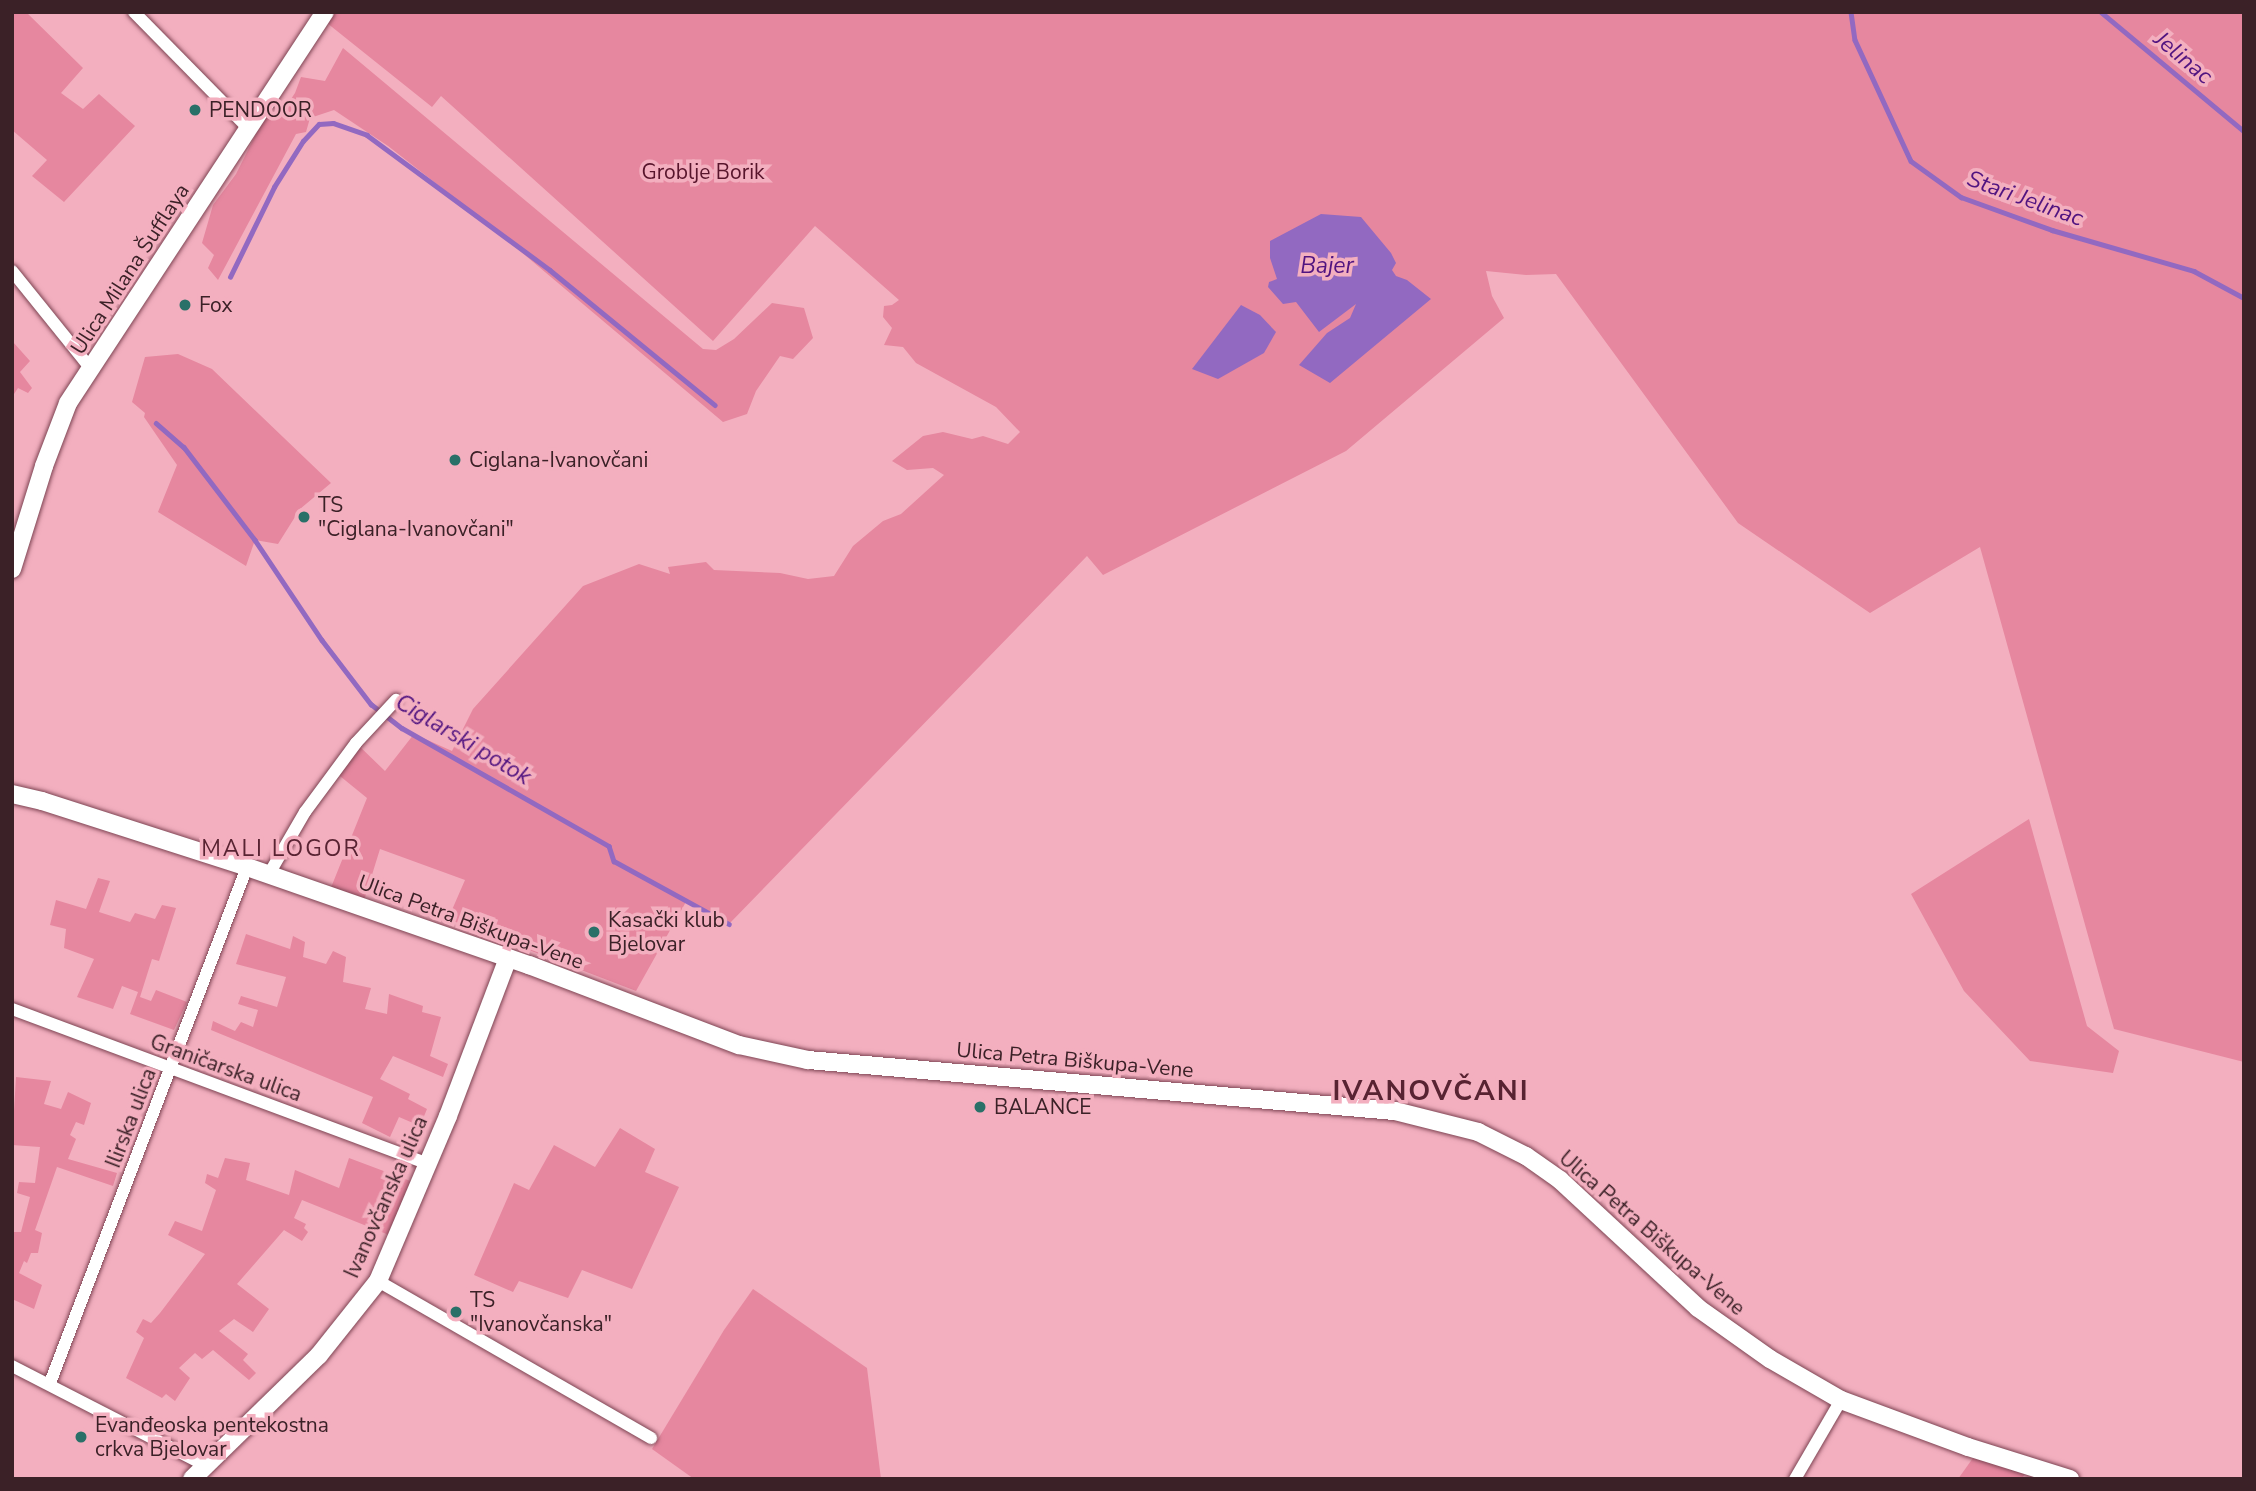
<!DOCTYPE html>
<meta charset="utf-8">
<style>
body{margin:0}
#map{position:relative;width:2256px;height:1491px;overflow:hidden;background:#f3afbf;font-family:"Nunito Sans",sans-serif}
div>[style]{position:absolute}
.green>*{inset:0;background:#e6879f}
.water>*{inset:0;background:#9269c1}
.stream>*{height:4.5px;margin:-2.25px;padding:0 2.25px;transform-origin:2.25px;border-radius:2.25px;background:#9269c1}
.roads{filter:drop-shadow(0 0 2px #7d4453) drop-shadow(0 0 2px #7d4453)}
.street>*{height:12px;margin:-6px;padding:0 6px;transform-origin:6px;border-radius:6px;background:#fff}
.secondary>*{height:18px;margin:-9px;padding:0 9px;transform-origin:9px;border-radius:9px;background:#fff}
.dots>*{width:19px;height:19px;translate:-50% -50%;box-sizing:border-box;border:4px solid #f3afbf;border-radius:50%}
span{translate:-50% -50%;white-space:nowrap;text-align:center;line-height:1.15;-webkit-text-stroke:7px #f3afbf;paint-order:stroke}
.poi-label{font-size:21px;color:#3b2127}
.left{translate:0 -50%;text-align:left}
.park-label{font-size:21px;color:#58152c}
.street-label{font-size:21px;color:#3b2127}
.water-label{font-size:23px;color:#511480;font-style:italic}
.neighbourhood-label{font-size:23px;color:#582332;letter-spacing:2px}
.district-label{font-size:28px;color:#582332;font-weight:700;letter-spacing:2px}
.frame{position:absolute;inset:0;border:14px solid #3b2127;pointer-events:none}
</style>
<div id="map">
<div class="green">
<div style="clip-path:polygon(12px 12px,26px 12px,83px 68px,61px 93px,83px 109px,99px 94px,135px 126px,64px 202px,32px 176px,47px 160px,12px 130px)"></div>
<div style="clip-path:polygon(335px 12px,2244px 12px,2244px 1062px,2114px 1029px,1980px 547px,1870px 613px,1738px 523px,1556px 274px,1526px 275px,1486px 271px,1492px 296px,1504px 318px,1346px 451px,1103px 575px,1087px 556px,729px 924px,687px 900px,636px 991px,448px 919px,465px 880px,380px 849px,362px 907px,328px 895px,367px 798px,335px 772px,356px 743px,385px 771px,414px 734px,452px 751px,473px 709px,583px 586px,639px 564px,670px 574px,668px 567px,706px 562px,714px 570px,780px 573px,808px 579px,834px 576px,853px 546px,883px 521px,901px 514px,944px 475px,933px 468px,907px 470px,892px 461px,923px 436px,943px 432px,972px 439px,983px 436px,1008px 444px,1020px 432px,996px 407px,916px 363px,903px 347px,884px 345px,892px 328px,883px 317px,884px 306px,892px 305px,899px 300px,815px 226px,713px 341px,441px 96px,432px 107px,327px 23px)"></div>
<div style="clip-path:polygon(343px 48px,703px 349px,716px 350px,734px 339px,772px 303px,804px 308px,813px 338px,793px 359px,780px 356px,756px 391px,747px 414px,723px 422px,488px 224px,388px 146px,334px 110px,310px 118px,306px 132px,296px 134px,218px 280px,208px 268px,214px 255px,202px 243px,213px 205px,236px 174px,266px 114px,283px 111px,295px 93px,301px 77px,325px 81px)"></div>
<div style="clip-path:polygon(13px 342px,30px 361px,20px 372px,32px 388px,28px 393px,18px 388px,12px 397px)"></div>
<div style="clip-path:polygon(178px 354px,212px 369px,331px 483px,300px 509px,278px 544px,255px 540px,246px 566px,158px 512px,177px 465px,144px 417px,145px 413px,132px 402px,145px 357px)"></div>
<div style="clip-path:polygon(2029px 819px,2087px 1026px,2119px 1051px,2113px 1073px,2030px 1061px,1964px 991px,1911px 894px)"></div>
<div style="clip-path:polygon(98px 878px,110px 881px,99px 912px,130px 922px,135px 913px,155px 919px,162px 905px,176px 908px,159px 961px,152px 959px,140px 997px,151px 1001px,156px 990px,187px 1002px,174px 1030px,130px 1014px,138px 992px,122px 986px,113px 1009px,77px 997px,94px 959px,64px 948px,66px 929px,50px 925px,56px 900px,86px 909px)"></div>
<div style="clip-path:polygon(246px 934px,290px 949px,293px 936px,305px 942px,303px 957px,326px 964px,333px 951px,346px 957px,343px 982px,371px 988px,365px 1009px,387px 1014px,389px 994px,423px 1006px,422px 1012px,441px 1017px,430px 1056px,448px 1064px,443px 1077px,393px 1056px,380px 1079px,410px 1094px,408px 1099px,427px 1109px,420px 1126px,399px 1117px,390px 1137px,362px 1123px,373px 1097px,211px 1030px,213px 1021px,235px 1031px,241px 1022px,253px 1027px,258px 1010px,238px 1004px,241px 996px,277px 1007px,286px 977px,236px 964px)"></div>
<div style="clip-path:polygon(16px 1077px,51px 1081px,44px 1104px,61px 1109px,68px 1092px,91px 1103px,84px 1125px,76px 1122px,70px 1135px,76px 1139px,68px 1159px,117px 1173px,113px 1186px,57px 1167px,35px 1230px,42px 1233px,38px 1253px,31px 1253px,27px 1263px,24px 1261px,19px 1273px,42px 1285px,34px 1309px,12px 1299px,12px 1232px,21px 1232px,30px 1197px,17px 1193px,19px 1182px,35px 1183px,40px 1147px,12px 1145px)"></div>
<div style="clip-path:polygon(620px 1128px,655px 1149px,645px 1172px,679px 1187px,632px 1289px,582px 1270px,568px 1298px,519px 1281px,513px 1292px,474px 1275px,514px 1183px,529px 1190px,554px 1145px,595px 1167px)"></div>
<div style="clip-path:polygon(225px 1158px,250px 1163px,246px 1180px,289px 1195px,295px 1170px,339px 1188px,349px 1158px,413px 1182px,389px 1235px,302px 1200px,294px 1218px,306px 1224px,304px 1228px,308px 1232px,302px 1241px,284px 1230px,237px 1284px,269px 1309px,253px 1332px,234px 1319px,219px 1331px,248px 1354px,243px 1360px,256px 1373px,249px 1380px,213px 1350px,202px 1359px,195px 1353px,179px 1368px,190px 1378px,175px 1401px,166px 1394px,162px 1398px,126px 1378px,144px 1338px,136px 1332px,143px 1319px,151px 1323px,160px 1313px,205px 1254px,168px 1235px,175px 1221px,202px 1231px,216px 1190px,205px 1183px,207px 1174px,218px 1178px)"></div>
<div style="clip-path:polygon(753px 1289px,867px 1368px,881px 1479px,694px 1479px,652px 1449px,724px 1330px)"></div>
<div style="clip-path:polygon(1978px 1451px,2029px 1466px,2022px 1479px,1958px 1479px)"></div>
</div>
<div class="water">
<div style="clip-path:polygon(1321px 214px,1361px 217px,1391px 253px,1396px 263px,1392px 270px,1396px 276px,1407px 280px,1431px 299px,1330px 383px,1299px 365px,1327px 333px,1350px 318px,1356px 304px,1319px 332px,1296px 302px,1283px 304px,1268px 287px,1269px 282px,1277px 279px,1270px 258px,1270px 241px)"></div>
<div style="clip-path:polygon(1241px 305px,1260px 315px,1276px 332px,1264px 353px,1218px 379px,1192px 369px)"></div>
</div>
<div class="stream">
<div style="left:1851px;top:12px;width:28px;rotate:82deg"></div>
<div style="left:1855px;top:40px;width:133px;rotate:65.2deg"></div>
<div style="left:1911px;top:161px;width:62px;rotate:35.8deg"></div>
<div style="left:1961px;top:197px;width:97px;rotate:19.9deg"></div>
<div style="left:2052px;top:230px;width:148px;rotate:16.1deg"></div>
<div style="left:2194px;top:271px;width:57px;rotate:28.4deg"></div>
<div style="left:2101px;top:12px;width:186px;rotate:39.8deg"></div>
<div style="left:230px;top:277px;width:100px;rotate:-63.9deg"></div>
<div style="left:274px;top:187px;width:54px;rotate:-57.8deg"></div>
<div style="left:303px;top:141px;width:23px;rotate:-47deg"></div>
<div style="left:319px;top:124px;width:14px;rotate:-4deg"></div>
<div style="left:333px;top:123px;width:36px;rotate:19deg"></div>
<div style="left:367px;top:135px;width:227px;rotate:36.4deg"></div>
<div style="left:550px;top:270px;width:213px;rotate:39.3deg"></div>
<div style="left:156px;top:423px;width:37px;rotate:41deg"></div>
<div style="left:184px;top:447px;width:117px;rotate:52.6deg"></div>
<div style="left:255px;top:540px;width:120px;rotate:56.2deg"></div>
<div style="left:322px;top:640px;width:81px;rotate:52.6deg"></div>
<div style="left:371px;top:704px;width:39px;rotate:38deg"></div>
<div style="left:402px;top:728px;width:238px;rotate:29.7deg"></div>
<div style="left:609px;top:846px;width:16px;rotate:72deg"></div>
<div style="left:614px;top:861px;width:131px;rotate:28.7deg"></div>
</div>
<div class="roads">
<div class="street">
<div style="left:134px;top:12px;width:163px;rotate:45.5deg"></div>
<div style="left:12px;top:271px;width:126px;rotate:51.1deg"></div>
<div style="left:269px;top:874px;width:72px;rotate:-59.9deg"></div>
<div style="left:305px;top:812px;width:86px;rotate:-53.5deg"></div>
<div style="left:356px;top:743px;width:59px;rotate:-47.1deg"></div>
<div style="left:12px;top:1009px;width:443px;rotate:20.4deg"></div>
<div style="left:378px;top:1281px;width:315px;rotate:29.9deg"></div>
<div style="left:12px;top:1366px;width:217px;rotate:27.2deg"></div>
<div style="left:50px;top:1383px;width:552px;rotate:-69.1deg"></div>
<div style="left:1795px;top:1479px;width:91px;rotate:-59.8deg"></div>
</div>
<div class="secondary">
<div style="left:12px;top:569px;width:108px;rotate:-72.7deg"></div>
<div style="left:44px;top:466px;width:67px;rotate:-69.1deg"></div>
<div style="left:68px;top:403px;width:468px;rotate:-56.7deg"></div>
<div style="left:12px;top:794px;width:31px;rotate:13deg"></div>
<div style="left:42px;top:801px;width:215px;rotate:17.8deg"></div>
<div style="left:247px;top:867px;width:299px;rotate:19.2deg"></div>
<div style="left:529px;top:965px;width:225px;rotate:20.9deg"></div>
<div style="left:739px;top:1045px;width:71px;rotate:12.3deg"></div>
<div style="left:808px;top:1060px;width:589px;rotate:4.97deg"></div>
<div style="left:1395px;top:1111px;width:86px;rotate:14.2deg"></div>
<div style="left:1478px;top:1132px;width:54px;rotate:26.6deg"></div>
<div style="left:1526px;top:1156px;width:42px;rotate:35.2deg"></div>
<div style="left:1560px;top:1180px;width:188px;rotate:42.8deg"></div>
<div style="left:1698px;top:1308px;width:88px;rotate:35.3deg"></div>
<div style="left:1770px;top:1359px;width:82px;rotate:30deg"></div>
<div style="left:1841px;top:1400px;width:135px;rotate:20.3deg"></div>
<div style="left:1968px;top:1447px;width:107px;rotate:17.4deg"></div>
<div style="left:192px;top:1479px;width:177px;rotate:-44.3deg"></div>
<div style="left:319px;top:1355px;width:95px;rotate:-51.4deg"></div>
<div style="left:378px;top:1281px;width:179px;rotate:-67deg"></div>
<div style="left:448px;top:1116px;width:169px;rotate:-69.2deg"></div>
</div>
</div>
<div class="dots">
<div style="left:195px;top:110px;background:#297068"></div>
<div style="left:185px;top:305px;background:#297068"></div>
<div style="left:455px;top:460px;background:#297068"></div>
<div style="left:304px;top:517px;background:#297068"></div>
<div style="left:594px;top:932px;background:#297068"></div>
<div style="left:980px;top:1107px;background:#297068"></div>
<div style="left:456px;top:1312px;background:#297068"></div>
<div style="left:81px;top:1437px;background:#297068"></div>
</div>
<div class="poi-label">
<span class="left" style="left:209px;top:110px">PENDOOR</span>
<span class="left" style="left:199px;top:305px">Fox</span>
<span class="left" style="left:469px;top:460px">Ciglana-Ivanovčani</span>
<span class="left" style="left:318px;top:517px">TS<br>"Ciglana-Ivanovčani"</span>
<span class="left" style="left:608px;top:932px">Kasački klub<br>Bjelovar</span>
<span class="left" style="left:994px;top:1107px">BALANCE</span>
<span class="left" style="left:470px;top:1312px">TS<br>"Ivanovčanska"</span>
<span class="left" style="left:95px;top:1437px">Evanđeoska pentekostna<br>crkva Bjelovar</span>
</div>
<div class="park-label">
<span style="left:703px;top:172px">Groblje Borik</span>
</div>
<div class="street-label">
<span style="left:130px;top:269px;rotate:-57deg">Ulica Milana Šufflaya</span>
<span style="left:471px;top:922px;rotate:20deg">Ulica Petra Biškupa-Vene</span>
<span style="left:1075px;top:1060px;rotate:5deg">Ulica Petra Biškupa-Vene</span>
<span style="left:226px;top:1068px;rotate:20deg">Graničarska ulica</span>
<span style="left:131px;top:1118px;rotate:-69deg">Ilirska ulica</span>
<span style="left:386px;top:1197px;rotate:-66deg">Ivanovčanska ulica</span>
<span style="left:1652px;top:1233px;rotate:41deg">Ulica Petra Biškupa-Vene</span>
</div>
<div class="water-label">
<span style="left:2183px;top:58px;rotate:40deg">Jelinac</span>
<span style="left:2025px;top:199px;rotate:20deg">Stari Jelinac</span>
<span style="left:1327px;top:266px">Bajer</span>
<span style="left:463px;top:740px;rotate:31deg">Ciglarski potok</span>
</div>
<div class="neighbourhood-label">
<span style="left:281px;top:849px">MALI LOGOR</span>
</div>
<div class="district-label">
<span style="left:1431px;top:1091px">IVANOVČANI</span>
</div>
<div class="frame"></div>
</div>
